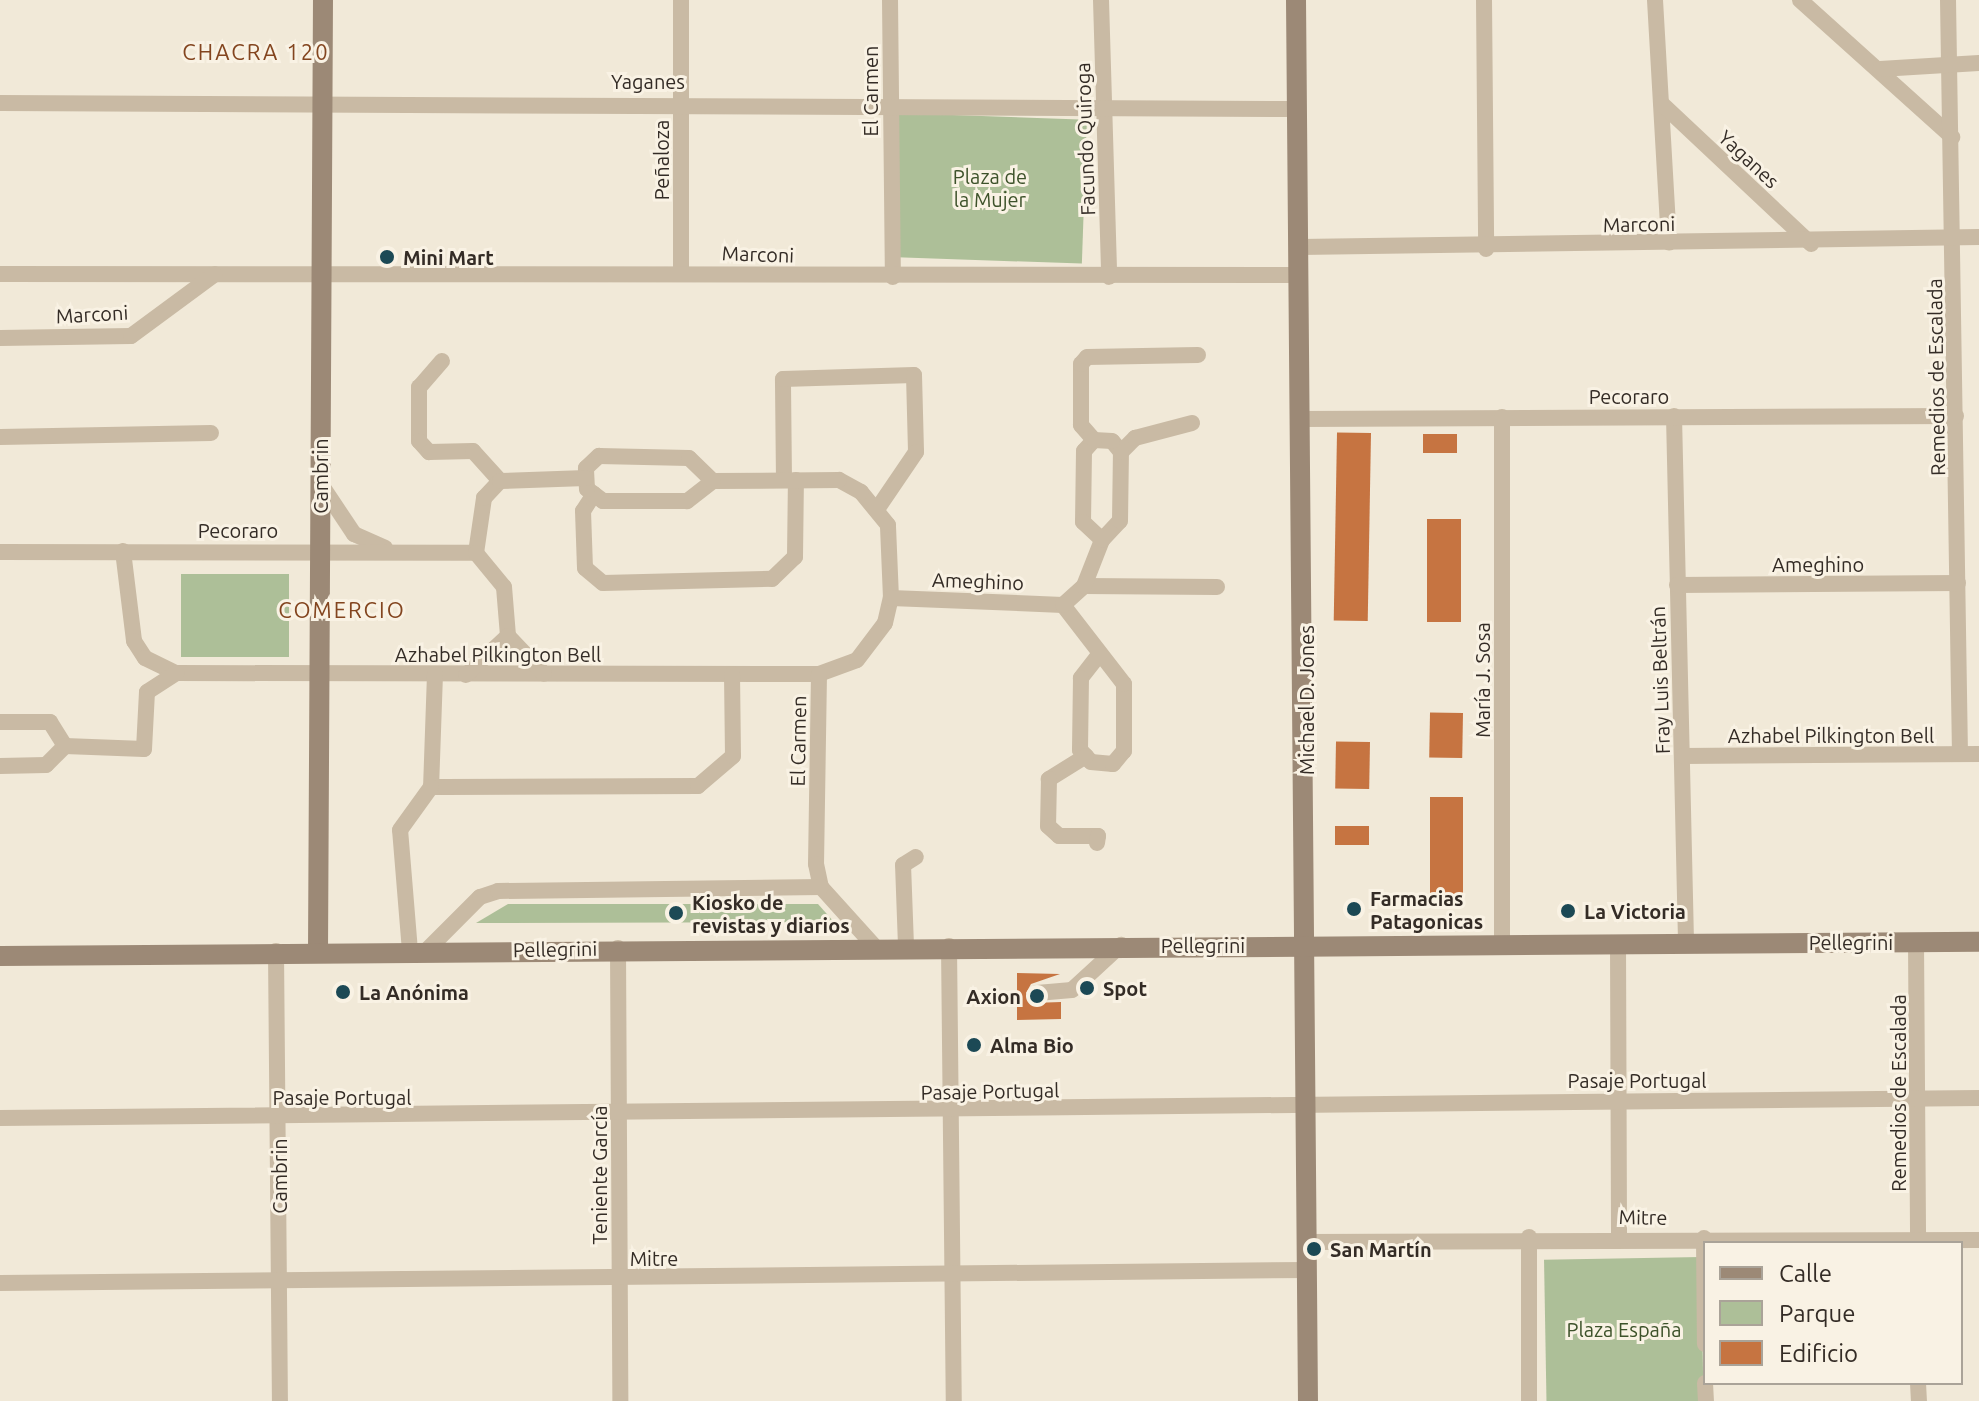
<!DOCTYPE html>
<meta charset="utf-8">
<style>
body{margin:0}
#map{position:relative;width:1979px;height:1401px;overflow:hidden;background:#f1e9d8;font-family:Ubuntu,sans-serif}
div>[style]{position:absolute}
.green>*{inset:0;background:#adbf98;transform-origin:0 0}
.building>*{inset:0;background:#c67441;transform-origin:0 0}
.street>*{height:16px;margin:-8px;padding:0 8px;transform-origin:8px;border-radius:8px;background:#c9baa4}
.secondary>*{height:20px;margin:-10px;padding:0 10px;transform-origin:10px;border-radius:10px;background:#9c8976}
.dots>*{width:22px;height:22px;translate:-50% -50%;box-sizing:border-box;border:4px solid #f9f2e4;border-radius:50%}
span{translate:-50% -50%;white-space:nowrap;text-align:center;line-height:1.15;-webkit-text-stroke:6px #f9f2e4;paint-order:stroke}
.street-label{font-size:20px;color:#342c26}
.park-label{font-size:20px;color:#3d522a}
.poi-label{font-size:20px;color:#342c26;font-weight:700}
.left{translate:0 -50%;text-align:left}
.right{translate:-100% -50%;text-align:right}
.neighbourhood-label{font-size:22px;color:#83451f;letter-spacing:2px}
.legend{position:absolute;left:1703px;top:1241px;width:260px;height:144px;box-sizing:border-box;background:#f9f2e4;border:2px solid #aaa398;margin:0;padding:10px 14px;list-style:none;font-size:24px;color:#342c26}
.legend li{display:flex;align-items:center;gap:16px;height:40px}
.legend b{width:40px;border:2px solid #aaa398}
</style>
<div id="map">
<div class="green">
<div style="left:895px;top:113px;width:192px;height:144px;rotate:2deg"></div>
<div style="left:181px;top:574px;width:108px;height:83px"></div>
<div style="clip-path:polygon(508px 904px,818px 904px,834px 922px,476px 923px)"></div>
<div style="left:1701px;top:1257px;width:144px;height:157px;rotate:89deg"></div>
</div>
<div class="building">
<div style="left:1371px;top:433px;width:188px;height:34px;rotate:91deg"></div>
<div style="left:1457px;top:434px;width:19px;height:34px;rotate:90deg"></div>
<div style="left:1427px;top:519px;width:34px;height:103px"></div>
<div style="left:1463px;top:713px;width:45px;height:33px;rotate:91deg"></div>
<div style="left:1370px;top:742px;width:47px;height:34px;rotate:91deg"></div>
<div style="left:1463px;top:797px;width:101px;height:33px;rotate:90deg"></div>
<div style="left:1369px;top:826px;width:19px;height:34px;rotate:90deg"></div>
<div style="clip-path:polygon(1017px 973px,1060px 974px,1031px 984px,1026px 993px,1033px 1003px,1061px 1002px,1061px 1019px,1017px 1020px)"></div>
</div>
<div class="street">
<div style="left:681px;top:0;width:271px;rotate:90deg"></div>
<div style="left:890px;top:0;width:277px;rotate:89.4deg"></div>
<div style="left:1101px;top:0;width:277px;rotate:88.3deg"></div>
<div style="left:1484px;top:0;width:249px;rotate:89.5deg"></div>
<div style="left:1655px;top:0;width:243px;rotate:86.7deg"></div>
<div style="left:1800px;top:0;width:205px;rotate:42deg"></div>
<div style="left:1948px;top:0;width:754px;rotate:89.09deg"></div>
<div style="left:1880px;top:69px;width:99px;rotate:-3.5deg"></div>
<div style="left:0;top:103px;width:1295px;rotate:0.27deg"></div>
<div style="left:1661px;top:103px;width:206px;rotate:43.2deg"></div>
<div style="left:1300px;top:247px;width:679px;rotate:-0.84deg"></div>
<div style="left:0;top:274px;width:1300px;rotate:0.04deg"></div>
<div style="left:0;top:338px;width:131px;rotate:-0.9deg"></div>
<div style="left:131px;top:336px;width:104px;rotate:-36.4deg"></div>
<div style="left:442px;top:361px;width:35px;rotate:131deg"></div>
<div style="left:419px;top:387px;width:54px;rotate:90deg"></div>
<div style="left:419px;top:441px;width:15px;rotate:48deg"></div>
<div style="left:429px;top:452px;width:44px;rotate:-1.3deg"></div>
<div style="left:473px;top:451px;width:40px;rotate:48deg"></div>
<div style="left:1674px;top:416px;width:526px;rotate:88.69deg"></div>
<div style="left:1302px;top:419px;width:654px;rotate:-0.26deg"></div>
<div style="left:0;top:437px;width:211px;rotate:-1.1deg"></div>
<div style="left:1094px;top:440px;width:20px;rotate:-131deg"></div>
<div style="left:1081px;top:425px;width:61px;rotate:-90deg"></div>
<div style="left:1081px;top:364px;width:9px;rotate:-49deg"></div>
<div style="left:1087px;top:357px;width:111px;rotate:-1deg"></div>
<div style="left:1121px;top:452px;width:20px;rotate:-45deg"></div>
<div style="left:1135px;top:438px;width:59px;rotate:-14.7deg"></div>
<div style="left:784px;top:480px;width:101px;rotate:-90.6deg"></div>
<div style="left:783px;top:379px;width:131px;rotate:-1.7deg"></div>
<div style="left:914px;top:375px;width:77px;rotate:88.5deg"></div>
<div style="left:916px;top:452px;width:68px;rotate:124.2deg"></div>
<div style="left:322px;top:486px;width:58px;rotate:56.3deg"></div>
<div style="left:354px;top:534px;width:34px;rotate:24deg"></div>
<div style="left:594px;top:494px;width:20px;rotate:123deg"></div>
<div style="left:583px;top:511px;width:57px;rotate:88deg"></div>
<div style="left:585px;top:568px;width:23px;rotate:40deg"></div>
<div style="left:603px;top:583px;width:169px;rotate:-1.4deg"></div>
<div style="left:772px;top:579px;width:32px;rotate:-44deg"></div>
<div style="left:795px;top:557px;width:77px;rotate:-89.3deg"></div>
<div style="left:123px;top:551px;width:91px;rotate:83deg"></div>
<div style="left:134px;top:641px;width:20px;rotate:57deg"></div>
<div style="left:145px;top:658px;width:34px;rotate:26deg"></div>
<div style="left:176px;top:673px;width:643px;rotate:0.09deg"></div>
<div style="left:819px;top:674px;width:40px;rotate:-20.2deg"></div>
<div style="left:857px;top:660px;width:46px;rotate:-52.9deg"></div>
<div style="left:885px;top:623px;width:26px;rotate:-77deg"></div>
<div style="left:891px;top:598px;width:73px;rotate:-92.4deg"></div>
<div style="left:888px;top:525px;width:43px;rotate:-129.3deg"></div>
<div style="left:861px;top:492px;width:25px;rotate:-151deg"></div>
<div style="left:839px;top:480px;width:126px;rotate:179.5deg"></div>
<div style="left:713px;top:481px;width:33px;rotate:142deg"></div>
<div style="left:687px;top:501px;width:84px;rotate:180deg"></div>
<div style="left:603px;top:501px;width:20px;rotate:-143deg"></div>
<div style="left:587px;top:489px;width:21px;rotate:-93deg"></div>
<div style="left:586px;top:468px;width:18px;rotate:-43deg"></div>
<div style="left:599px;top:456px;width:90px;rotate:1.3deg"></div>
<div style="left:689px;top:458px;width:33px;rotate:44deg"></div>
<div style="left:0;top:552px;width:476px;rotate:0.1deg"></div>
<div style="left:476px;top:553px;width:56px;rotate:-81.7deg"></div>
<div style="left:484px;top:498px;width:23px;rotate:-47deg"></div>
<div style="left:500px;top:481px;width:86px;rotate:-2deg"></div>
<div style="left:476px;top:553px;width:44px;rotate:50.5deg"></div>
<div style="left:504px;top:587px;width:49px;rotate:85.3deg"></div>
<div style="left:508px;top:636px;width:52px;rotate:46.5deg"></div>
<div style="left:1677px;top:585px;width:281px;rotate:-0.4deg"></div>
<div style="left:1084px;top:586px;width:133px;rotate:0.4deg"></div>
<div style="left:891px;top:598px;width:172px;rotate:2.3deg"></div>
<div style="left:1098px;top:656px;width:28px;rotate:128deg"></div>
<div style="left:1081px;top:678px;width:72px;rotate:90.8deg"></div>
<div style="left:1080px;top:750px;width:16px;rotate:47deg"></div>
<div style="left:1091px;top:762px;width:22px;rotate:5deg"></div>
<div style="left:1113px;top:764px;width:17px;rotate:-50deg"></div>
<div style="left:1124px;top:751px;width:67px;rotate:-90deg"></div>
<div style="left:1124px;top:684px;width:100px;rotate:-127.7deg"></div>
<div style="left:1063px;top:605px;width:28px;rotate:-42deg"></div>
<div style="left:1084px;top:586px;width:49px;rotate:-68.6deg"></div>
<div style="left:1102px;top:540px;width:26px;rotate:-47deg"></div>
<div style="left:1120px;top:521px;width:69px;rotate:-89.2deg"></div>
<div style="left:1121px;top:452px;width:14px;rotate:-129deg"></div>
<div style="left:1112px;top:441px;width:18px;rotate:-177deg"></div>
<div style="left:1094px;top:440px;width:15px;rotate:132deg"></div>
<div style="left:1084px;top:451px;width:71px;rotate:90.8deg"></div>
<div style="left:1083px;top:522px;width:26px;rotate:43deg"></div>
<div style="left:435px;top:674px;width:113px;rotate:92deg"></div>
<div style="left:431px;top:787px;width:14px"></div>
<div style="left:445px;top:787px;width:253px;rotate:-0.2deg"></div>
<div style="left:698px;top:786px;width:46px;rotate:-40.6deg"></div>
<div style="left:733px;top:756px;width:82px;rotate:-90.7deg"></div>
<div style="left:819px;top:674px;width:190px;rotate:90.9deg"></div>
<div style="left:816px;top:864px;width:24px;rotate:78deg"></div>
<div style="left:821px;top:887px;width:81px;rotate:48deg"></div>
<div style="left:466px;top:675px;width:57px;rotate:-42.9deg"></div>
<div style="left:0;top:722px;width:50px"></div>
<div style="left:50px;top:722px;width:28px;rotate:58deg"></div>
<div style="left:65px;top:746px;width:27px;rotate:135deg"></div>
<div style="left:46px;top:765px;width:46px;rotate:178.8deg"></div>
<div style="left:65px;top:746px;width:79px;rotate:2.2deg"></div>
<div style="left:144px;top:749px;width:57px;rotate:-87deg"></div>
<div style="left:147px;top:692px;width:35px;rotate:-33deg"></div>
<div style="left:1086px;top:756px;width:44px;rotate:148.1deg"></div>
<div style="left:1049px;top:779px;width:47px;rotate:91.2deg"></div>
<div style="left:1048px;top:826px;width:15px;rotate:42deg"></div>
<div style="left:1059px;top:836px;width:39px"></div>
<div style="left:1098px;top:836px;width:7px;rotate:98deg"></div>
<div style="left:1683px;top:756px;width:296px;rotate:-0.4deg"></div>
<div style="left:1916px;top:942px;width:301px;rotate:89.6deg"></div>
<div style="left:1618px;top:943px;width:294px;rotate:89.8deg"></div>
<div style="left:1502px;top:944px;width:527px;rotate:-90deg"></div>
<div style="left:906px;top:946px;width:81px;rotate:-92.1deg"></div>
<div style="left:903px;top:865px;width:15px;rotate:-32deg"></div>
<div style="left:949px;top:946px;width:455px;rotate:89.4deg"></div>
<div style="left:618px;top:948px;width:453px;rotate:89.7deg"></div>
<div style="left:427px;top:950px;width:75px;rotate:-45deg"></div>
<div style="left:480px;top:897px;width:19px;rotate:-18deg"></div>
<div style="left:498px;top:891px;width:323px;rotate:-0.7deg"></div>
<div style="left:276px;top:951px;width:450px;rotate:89.5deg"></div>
<div style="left:410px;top:951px;width:121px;rotate:-94.7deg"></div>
<div style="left:400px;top:830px;width:53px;rotate:-54.2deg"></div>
<div style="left:1037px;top:993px;width:35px;rotate:-5deg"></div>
<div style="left:1072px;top:990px;width:67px;rotate:-42.6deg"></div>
<div style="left:0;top:1118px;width:1979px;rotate:-0.58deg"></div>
<div style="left:1704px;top:1238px;width:106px;rotate:89.5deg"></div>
<div style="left:1307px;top:1242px;width:672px;rotate:-0.17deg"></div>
<div style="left:0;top:1283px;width:1308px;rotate:-0.57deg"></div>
<div style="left:1705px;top:1383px;width:18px;rotate:87deg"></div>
<div style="left:1918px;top:1383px;width:18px;rotate:87deg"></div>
<div style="left:1529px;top:1401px;width:164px;rotate:-90deg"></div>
</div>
<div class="secondary">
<div style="left:1296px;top:0;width:1401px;rotate:89.51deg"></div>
<div style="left:318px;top:952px;width:952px;rotate:-89.7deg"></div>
<div style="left:0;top:956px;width:1979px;rotate:-0.41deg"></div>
</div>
<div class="dots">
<div style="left:387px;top:257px;background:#1c4955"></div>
<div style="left:1354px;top:909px;background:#1c4955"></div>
<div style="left:1568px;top:911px;background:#1c4955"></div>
<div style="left:676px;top:913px;background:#1c4955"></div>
<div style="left:1087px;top:988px;background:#1c4955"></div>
<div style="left:343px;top:992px;background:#1c4955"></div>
<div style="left:1037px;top:996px;background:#1c4955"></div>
<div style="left:974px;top:1045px;background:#1c4955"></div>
<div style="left:1314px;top:1249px;background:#1c4955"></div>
</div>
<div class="street-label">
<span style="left:648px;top:81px">Yaganes</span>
<span style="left:870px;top:91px;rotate:-90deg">El Carmen</span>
<span style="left:1085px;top:139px;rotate:-92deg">Facundo Quiroga</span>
<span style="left:1749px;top:159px;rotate:43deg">Yaganes</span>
<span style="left:661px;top:160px;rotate:-90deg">Peñaloza</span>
<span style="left:1639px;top:224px;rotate:-1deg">Marconi</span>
<span style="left:758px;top:254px;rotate:2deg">Marconi</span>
<span style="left:92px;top:314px;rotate:-3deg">Marconi</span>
<span style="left:1936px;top:377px;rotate:-91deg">Remedios de Escalada</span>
<span style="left:1629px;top:396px">Pecoraro</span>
<span style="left:320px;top:476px;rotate:-90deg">Cambrin</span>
<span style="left:238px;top:530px">Pecoraro</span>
<span style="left:1818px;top:564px">Ameghino</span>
<span style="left:978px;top:581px;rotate:2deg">Ameghino</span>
<span style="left:498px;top:654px">Azhabel Pilkington Bell</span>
<span style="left:1482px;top:680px;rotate:-90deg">María J. Sosa</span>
<span style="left:1660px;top:680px;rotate:-92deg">Fray Luis Beltrán</span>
<span style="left:1306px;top:700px;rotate:-90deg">Michael D. Jones</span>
<span style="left:1831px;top:735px">Azhabel Pilkington Bell</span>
<span style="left:798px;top:741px;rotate:-89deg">El Carmen</span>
<span style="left:1851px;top:942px">Pellegrini</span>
<span style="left:1203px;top:945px">Pellegrini</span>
<span style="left:555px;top:949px;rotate:-1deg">Pellegrini</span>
<span style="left:1637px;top:1080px">Pasaje Portugal</span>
<span style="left:990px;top:1091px;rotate:-1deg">Pasaje Portugal</span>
<span style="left:1898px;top:1093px;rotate:-90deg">Remedios de Escalada</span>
<span style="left:342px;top:1097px">Pasaje Portugal</span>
<span style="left:599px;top:1175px;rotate:-90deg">Teniente García</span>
<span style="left:279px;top:1176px;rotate:-90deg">Cambrin</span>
<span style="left:1643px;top:1217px;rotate:1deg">Mitre</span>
<span style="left:654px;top:1258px">Mitre</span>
</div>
<div class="park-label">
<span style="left:990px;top:188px">Plaza de<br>la Mujer</span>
<span style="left:1624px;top:1329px">Plaza España</span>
</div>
<div class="poi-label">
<span class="left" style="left:403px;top:257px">Mini Mart</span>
<span class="left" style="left:1370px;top:910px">Farmacias<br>Patagonicas</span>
<span class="left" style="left:692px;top:914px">Kiosko de<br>revistas y diarios</span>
<span class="left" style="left:1584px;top:911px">La Victoria</span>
<span class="left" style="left:1103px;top:988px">Spot</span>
<span class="left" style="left:359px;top:992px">La Anónima</span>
<span class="right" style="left:1021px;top:996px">Axion</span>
<span class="left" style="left:990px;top:1045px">Alma Bio</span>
<span class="left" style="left:1330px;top:1249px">San Martín</span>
</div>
<div class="neighbourhood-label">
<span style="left:256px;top:52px">CHACRA 120</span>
<span style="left:342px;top:610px">COMERCIO</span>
</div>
<ul class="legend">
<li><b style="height:10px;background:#9c8976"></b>Calle</li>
<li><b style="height:22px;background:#adbf98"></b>Parque</li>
<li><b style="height:22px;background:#c67441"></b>Edificio</li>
</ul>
</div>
